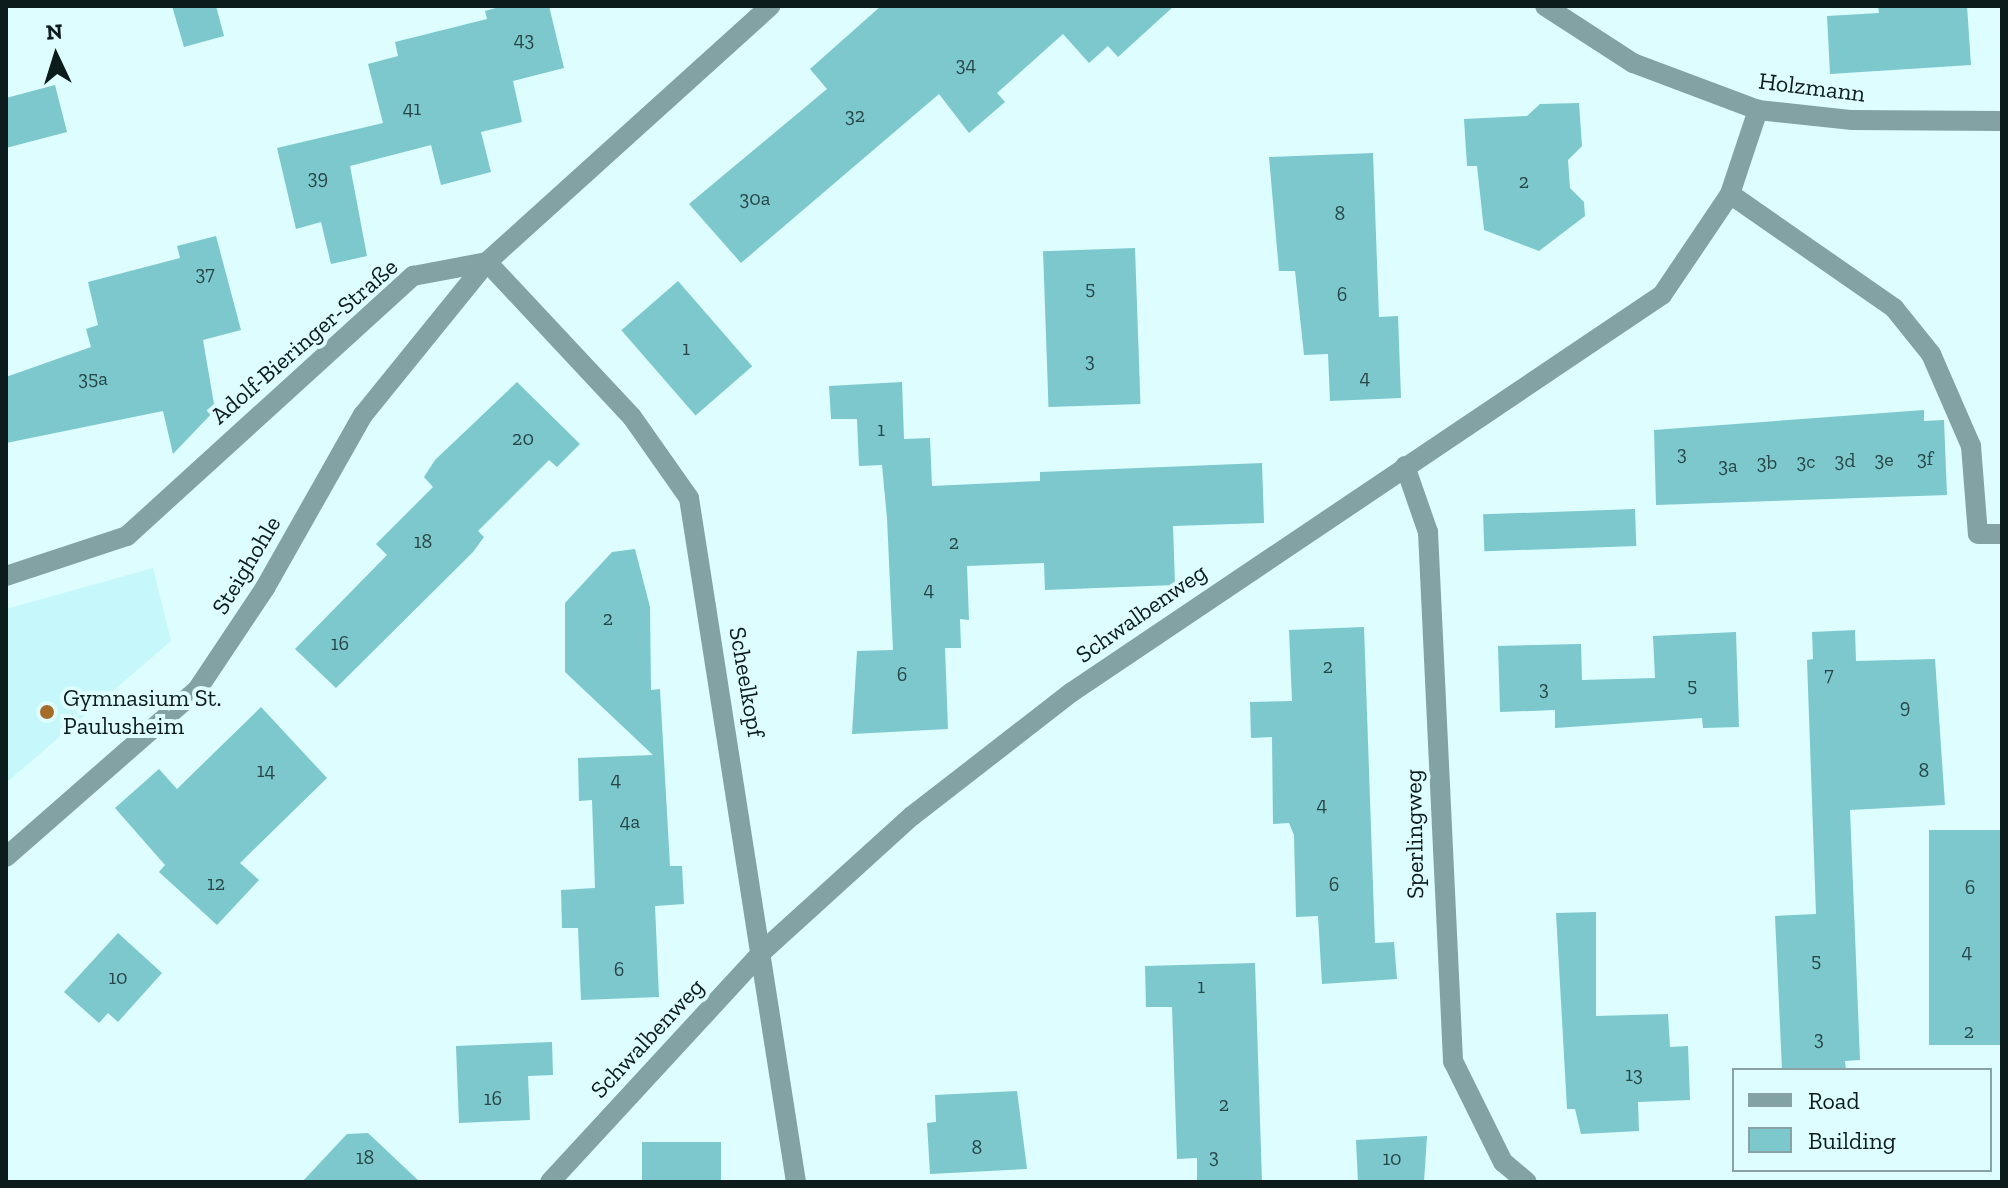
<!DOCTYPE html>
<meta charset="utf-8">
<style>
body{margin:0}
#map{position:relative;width:2008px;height:1188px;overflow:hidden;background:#ddfdff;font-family:"Zilla Slab",serif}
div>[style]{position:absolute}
.built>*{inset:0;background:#c6f8fb}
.building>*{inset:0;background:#7cc8cd;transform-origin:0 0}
.lane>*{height:20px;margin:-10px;padding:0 10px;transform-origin:10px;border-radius:10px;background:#83a2a4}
.street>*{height:20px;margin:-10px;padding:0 10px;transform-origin:10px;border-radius:10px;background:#83a2a4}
.dots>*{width:22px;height:22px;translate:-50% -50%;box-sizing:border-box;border:4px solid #ddfdff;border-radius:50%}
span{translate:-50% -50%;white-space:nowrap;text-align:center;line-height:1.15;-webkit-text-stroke:8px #ddfdff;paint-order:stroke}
.number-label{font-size:20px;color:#284648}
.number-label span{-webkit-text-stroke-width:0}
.street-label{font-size:24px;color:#0c1b1c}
.poi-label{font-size:24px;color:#0c1b1c}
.left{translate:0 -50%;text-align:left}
.frame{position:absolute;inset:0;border:8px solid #0c1b1c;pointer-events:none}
.legend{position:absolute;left:1732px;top:1068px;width:260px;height:104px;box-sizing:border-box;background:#ddfdff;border:2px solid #89a3a4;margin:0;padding:10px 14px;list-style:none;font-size:24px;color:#0c1b1c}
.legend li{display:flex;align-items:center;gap:16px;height:40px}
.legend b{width:40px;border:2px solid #89a3a4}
.north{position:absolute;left:16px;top:16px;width:80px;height:80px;-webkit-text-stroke:6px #ddfdff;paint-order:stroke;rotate:356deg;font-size:22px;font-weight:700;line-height:32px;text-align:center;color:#0c1b1c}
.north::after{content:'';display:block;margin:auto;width:28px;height:36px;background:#0c1b1c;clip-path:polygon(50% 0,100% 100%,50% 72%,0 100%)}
</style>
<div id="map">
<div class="built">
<div style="clip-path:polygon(153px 568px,171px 641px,6px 783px,6px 609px)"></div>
</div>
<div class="building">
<div style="clip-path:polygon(172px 6px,216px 6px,224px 36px,184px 47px)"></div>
<div style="clip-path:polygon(503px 6px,549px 6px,564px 68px,513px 81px,522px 122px,481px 132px,491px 172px,441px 185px,431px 145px,350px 166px,367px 256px,331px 264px,321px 222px,296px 229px,277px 148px,383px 123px,368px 64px,398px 56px,395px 42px,487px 19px,485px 11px)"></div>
<div style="clip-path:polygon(881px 6px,1174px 6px,1118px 57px,1108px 46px,1089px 63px,1063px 34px,997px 93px,1005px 102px,969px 133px,939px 94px,741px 263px,689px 204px,827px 89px,810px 69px)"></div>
<div style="clip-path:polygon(1878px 6px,1967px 6px,1971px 65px,1830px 74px,1827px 16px,1879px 13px)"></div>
<div style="clip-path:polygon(55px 85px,67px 132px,6px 148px,6px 98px)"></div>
<div style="clip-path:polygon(1579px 103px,1582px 146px,1568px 160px,1570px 188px,1584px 202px,1585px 216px,1539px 251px,1484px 230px,1477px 166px,1467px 166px,1464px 119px,1527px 116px,1540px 104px)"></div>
<div style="clip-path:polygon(1373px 153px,1379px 317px,1398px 316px,1401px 398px,1330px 401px,1328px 354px,1304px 355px,1295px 271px,1279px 271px,1269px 157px)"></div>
<div style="clip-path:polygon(216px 236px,241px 330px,203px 340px,215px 410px,173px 454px,163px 411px,6px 443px,6px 377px,91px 347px,86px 329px,98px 325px,88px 282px,180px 258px,177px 246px)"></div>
<div style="left:1135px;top:248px;width:156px;height:92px;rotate:88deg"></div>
<div style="left:678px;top:281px;width:113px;height:75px;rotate:49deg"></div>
<div style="clip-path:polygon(517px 382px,580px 444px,557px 467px,549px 460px,478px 531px,484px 537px,473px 552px,336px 688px,295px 649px,387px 555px,376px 544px,433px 487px,424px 477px,435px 460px)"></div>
<div style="clip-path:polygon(902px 382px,904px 439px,930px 438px,932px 486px,1040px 481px,1040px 472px,1262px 463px,1264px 523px,1173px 526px,1175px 585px,1045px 590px,1044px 563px,967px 566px,969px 620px,960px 619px,961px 648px,945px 648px,948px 729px,852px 734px,857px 651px,893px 650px,887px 518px,882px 465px,859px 466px,857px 419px,831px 419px,829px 386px)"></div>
<div style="clip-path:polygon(1924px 410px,1924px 421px,1944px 420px,1947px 495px,1656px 505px,1654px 430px)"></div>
<div style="left:1635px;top:509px;width:37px;height:152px;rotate:88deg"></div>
<div style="clip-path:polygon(635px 549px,650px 607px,651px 690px,660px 689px,670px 866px,682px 866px,684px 904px,655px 906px,659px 997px,581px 1000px,578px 928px,562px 928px,561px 890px,595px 888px,592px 800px,579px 801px,578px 758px,653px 755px,565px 672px,565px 603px,612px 552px)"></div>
<div style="clip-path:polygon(1364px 627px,1375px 943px,1394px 942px,1397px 979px,1322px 984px,1318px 916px,1296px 917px,1294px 835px,1289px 823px,1273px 824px,1272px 737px,1251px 738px,1250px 702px,1292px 701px,1289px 630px)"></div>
<div style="clip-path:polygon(1855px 630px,1856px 661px,1935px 659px,1945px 805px,1850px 810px,1860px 1060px,1845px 1061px,1846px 1070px,1782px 1070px,1775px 916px,1816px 914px,1807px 660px,1813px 659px,1812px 632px)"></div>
<div style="clip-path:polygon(1736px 632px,1739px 727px,1703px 728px,1702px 718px,1555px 728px,1555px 710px,1500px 712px,1498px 646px,1581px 644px,1582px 680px,1655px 678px,1653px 636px)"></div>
<div style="clip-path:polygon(261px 707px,327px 778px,240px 863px,259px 880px,217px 925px,159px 872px,165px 865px,115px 808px,159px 769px,177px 789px)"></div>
<div style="left:2002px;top:830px;width:215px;height:73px;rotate:90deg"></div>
<div style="clip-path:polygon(1596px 912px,1596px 1016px,1668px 1014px,1670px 1047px,1688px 1046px,1690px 1100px,1638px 1102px,1639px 1131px,1581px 1134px,1575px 1109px,1567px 1109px,1556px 913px)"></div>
<div style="clip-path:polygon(118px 933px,162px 973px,118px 1022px,108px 1013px,99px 1023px,64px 992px)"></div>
<div style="clip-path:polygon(1255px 963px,1262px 1182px,1197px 1182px,1197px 1158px,1177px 1159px,1172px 1007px,1146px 1007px,1145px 966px)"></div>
<div style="clip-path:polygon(552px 1042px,553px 1075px,528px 1076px,530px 1120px,459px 1123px,456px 1046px)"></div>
<div style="clip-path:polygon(1017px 1091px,1027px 1169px,930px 1174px,927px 1123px,936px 1122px,935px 1095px)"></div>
<div style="clip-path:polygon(368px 1133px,420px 1182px,302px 1182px,347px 1134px)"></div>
<div style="clip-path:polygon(1427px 1136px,1424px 1182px,1358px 1182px,1356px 1140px)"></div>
<div style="left:721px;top:1142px;width:40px;height:79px;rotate:90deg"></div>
</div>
<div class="lane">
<div style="left:1730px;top:194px;width:200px;rotate:34.8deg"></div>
<div style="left:1894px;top:308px;width:59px;rotate:51.2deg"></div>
<div style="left:1931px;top:354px;width:100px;rotate:66.5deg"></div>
<div style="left:1971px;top:446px;width:88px;rotate:85.5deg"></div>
<div style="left:1978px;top:534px;width:24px"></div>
</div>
<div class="street">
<div style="left:1545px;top:6px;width:105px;rotate:32.9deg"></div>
<div style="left:1633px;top:63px;width:134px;rotate:20.6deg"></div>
<div style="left:1758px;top:110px;width:95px;rotate:6.1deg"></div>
<div style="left:1852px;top:120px;width:150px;rotate:0.4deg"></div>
<div style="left:1405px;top:466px;width:70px;rotate:70.8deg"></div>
<div style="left:1428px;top:532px;width:530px;rotate:87.29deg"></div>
<div style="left:1453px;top:1061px;width:113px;rotate:63.7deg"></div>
<div style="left:1503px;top:1162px;width:31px;rotate:40deg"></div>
<div style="left:6px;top:576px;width:127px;rotate:-18.3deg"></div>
<div style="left:127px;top:536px;width:387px;rotate:-42.3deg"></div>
<div style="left:413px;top:276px;width:75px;rotate:-10.7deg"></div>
<div style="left:487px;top:262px;width:382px;rotate:-42.1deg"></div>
<div style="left:6px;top:857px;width:254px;rotate:-41.2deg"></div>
<div style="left:197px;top:690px;width:123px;rotate:-56.3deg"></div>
<div style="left:265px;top:588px;width:199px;rotate:-60.5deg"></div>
<div style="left:363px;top:415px;width:197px;rotate:-51deg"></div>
<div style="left:487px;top:262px;width:212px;rotate:46.9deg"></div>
<div style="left:632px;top:417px;width:99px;rotate:54.9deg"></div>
<div style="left:689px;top:498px;width:692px;rotate:81.11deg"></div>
<div style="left:550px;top:1182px;width:316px;rotate:-47.3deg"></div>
<div style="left:764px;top:950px;width:200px;rotate:-42.2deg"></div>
<div style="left:912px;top:816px;width:202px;rotate:-37.8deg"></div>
<div style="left:1072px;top:692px;width:711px;rotate:-33.94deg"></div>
<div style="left:1662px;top:295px;width:122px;rotate:-56deg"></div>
<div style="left:1730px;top:194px;width:89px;rotate:-71.6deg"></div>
</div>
<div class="dots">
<div style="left:47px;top:712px;background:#a56c2a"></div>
</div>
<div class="number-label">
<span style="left:524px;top:39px">43</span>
<span style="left:966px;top:64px">34</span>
<span style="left:412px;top:108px">41</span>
<span style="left:855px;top:115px">32</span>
<span style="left:318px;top:177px">39</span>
<span style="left:1524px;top:181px">2</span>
<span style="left:755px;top:198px">30a</span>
<span style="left:1340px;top:213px">8</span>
<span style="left:205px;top:273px">37</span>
<span style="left:1090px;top:288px">5</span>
<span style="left:1342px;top:294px">6</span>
<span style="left:686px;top:348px">1</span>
<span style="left:1090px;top:360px">3</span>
<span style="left:1365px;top:377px">4</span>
<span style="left:93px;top:378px">35a</span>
<span style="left:881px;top:429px">1</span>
<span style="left:523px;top:438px">20</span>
<span style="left:1682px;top:453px">3</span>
<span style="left:1925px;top:458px">3f</span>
<span style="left:1884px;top:459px">3e</span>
<span style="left:1845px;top:460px">3d</span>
<span style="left:1806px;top:461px">3c</span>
<span style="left:1767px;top:462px">3b</span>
<span style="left:1728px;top:465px">3a</span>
<span style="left:423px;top:541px">18</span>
<span style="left:954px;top:542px">2</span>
<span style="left:929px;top:589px">4</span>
<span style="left:608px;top:618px">2</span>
<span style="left:340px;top:643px">16</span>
<span style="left:1328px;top:666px">2</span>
<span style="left:902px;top:674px">6</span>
<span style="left:1829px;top:674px">7</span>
<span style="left:1692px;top:685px">5</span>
<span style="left:1544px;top:688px">3</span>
<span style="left:1905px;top:706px">9</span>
<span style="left:266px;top:770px">14</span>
<span style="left:1924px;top:770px">8</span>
<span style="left:616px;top:779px">4</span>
<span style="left:1322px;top:804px">4</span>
<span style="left:630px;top:821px">4a</span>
<span style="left:216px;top:883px">12</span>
<span style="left:1334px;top:884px">6</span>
<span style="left:1970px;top:887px">6</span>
<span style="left:1967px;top:951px">4</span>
<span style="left:1816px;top:960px">5</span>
<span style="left:619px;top:969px">6</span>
<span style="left:118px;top:977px">10</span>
<span style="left:1201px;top:986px">1</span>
<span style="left:1969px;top:1031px">2</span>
<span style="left:1819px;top:1038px">3</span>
<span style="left:1634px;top:1074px">13</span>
<span style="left:493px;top:1098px">16</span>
<span style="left:1224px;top:1104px">2</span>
<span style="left:977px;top:1147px">8</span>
<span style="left:1214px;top:1156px">3</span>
<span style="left:365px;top:1157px">18</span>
<span style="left:1392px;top:1158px">10</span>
</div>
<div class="street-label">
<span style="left:1812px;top:87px;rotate:7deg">Holzmann</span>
<span style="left:304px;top:341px;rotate:-41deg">Adolf-Bieringer-Straße</span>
<span style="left:246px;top:565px;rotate:-59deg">Steighohle</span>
<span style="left:1141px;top:613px;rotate:-35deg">Schwalbenweg</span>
<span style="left:747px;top:682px;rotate:80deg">Scheelkopf</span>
<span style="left:1414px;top:834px;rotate:-91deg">Sperlingweg</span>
<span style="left:647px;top:1038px;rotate:-47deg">Schwalbenweg</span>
</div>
<div class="poi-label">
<span class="left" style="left:63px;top:712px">Gymnasium St.<br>Paulusheim</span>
</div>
<div class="frame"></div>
<ul class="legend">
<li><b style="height:10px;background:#83a2a4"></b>Road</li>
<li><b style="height:22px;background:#7cc8cd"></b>Building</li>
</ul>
<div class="north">N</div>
</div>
